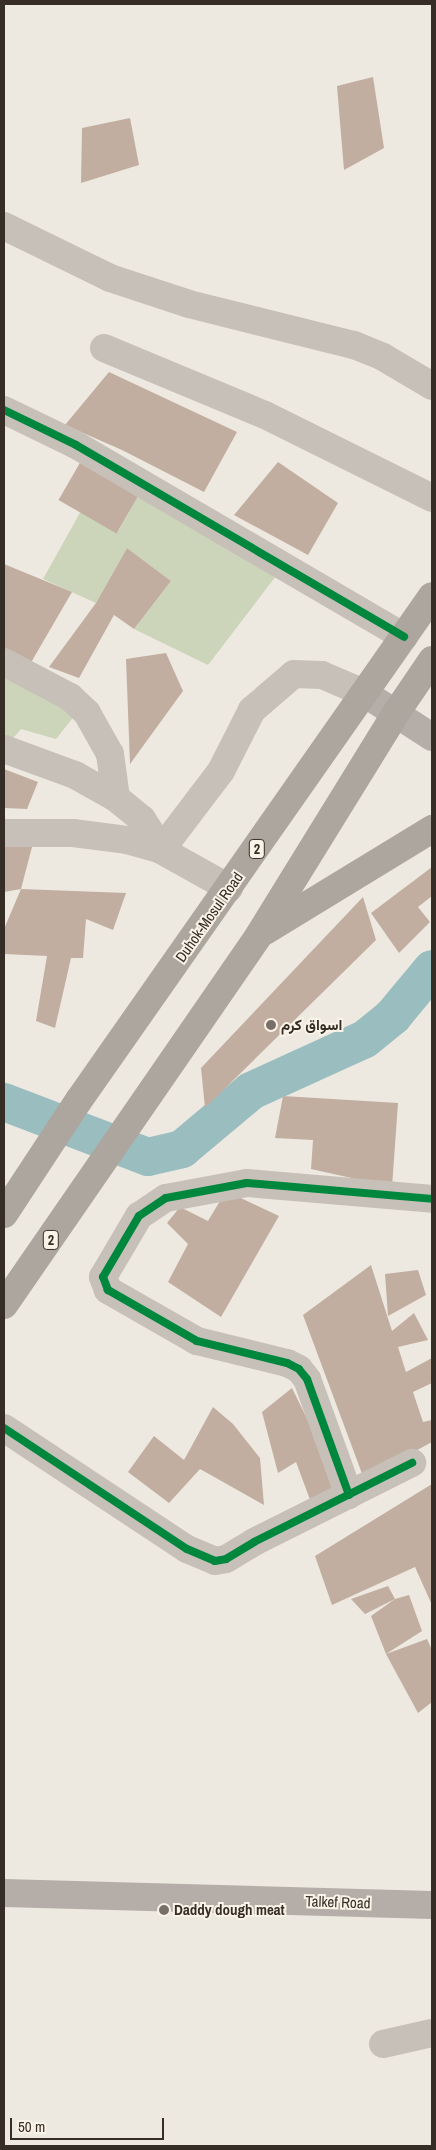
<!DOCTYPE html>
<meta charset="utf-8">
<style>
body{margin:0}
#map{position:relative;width:436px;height:2150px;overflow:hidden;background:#ede9e0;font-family:"Archivo Narrow",Vazirmatn,sans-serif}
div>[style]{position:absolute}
.green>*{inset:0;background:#ccd4b9}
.river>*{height:38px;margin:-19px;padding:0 19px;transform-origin:19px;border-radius:19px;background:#9abdc0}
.building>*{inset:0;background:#c2aea0;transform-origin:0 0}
.minor>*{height:28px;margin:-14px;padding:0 14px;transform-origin:14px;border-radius:14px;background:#c6c0b9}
.major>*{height:28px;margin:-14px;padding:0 14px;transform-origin:14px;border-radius:14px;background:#b5aea8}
.highway>*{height:28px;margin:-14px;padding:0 14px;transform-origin:14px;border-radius:14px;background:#aca69f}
.cycleway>*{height:8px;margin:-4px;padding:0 4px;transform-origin:4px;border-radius:4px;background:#00873e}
.dots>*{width:14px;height:14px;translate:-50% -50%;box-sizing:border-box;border:2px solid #faf3e7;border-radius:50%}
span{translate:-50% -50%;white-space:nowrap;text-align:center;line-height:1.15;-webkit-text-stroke:4px #faf3e7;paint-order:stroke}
.shield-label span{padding:1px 4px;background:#faf3e7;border:1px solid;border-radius:4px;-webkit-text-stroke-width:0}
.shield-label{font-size:14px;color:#372d27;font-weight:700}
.street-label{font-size:15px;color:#372d27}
.poi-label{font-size:15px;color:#372d27;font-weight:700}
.left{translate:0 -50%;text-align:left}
.frame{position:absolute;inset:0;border:5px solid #372d27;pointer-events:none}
.scale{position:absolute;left:10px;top:2118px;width:154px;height:22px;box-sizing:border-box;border:2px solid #372d27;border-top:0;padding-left:6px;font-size:15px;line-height:18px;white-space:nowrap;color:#372d27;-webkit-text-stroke:4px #faf3e7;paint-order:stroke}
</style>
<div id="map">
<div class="green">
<div style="clip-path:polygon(139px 494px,279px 572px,208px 665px,134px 629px,171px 581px,127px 548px,96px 603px,43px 579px,81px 511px,119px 530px)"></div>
<div style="clip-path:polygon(4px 663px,79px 710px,56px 739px,21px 729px,8px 744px,4px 742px)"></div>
</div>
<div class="river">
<div style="left:4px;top:1102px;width:154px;rotate:20.9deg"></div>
<div style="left:148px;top:1157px;width:35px;rotate:-13deg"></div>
<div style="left:182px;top:1149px;width:90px;rotate:-40deg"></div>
<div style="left:251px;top:1091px;width:125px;rotate:-24.5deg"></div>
<div style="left:365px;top:1039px;width:36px;rotate:-39deg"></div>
<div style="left:393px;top:1016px;width:61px;rotate:-50.3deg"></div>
</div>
<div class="building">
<div style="clip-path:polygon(373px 77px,384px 148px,344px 170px,337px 86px)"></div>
<div style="clip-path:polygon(130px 118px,139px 165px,81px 183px,82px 128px)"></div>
<div style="clip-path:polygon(109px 372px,237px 432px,204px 492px,122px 450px,65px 425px)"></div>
<div style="left:81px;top:461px;width:67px;height:45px;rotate:30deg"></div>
<div style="clip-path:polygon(278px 462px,338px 503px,308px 555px,234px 515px)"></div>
<div style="clip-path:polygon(127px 548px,171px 581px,134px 629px,114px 615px,79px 678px,49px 667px,96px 603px)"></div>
<div style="clip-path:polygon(4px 564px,72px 592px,29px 666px,4px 652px)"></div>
<div style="clip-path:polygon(166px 653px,183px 691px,130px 764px,126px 659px)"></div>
<div style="clip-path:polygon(4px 769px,38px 782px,27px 809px,4px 808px)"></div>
<div style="clip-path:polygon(4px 845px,32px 847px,21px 889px,4px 892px)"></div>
<div style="clip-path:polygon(432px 867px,432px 896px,418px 907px,430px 922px,399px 953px,371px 913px)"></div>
<div style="clip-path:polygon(21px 889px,126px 893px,113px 930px,86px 919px,83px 958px,71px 958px,55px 1028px,36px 1021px,47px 956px,4px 954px,4px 929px)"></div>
<div style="clip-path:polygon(363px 897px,376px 940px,205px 1108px,201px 1068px)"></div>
<div style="clip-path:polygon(283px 1096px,398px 1103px,392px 1187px,311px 1169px,313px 1140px,275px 1138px)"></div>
<div style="clip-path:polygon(226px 1191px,279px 1216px,221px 1317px,168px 1282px,188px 1244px,167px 1223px,180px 1207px,208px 1221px)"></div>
<div style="clip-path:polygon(371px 1265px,392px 1331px,414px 1313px,428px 1340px,398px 1347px,406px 1372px,432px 1358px,432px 1383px,413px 1392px,423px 1422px,432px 1420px,432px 1442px,364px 1479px,303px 1315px)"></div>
<div style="clip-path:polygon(418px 1270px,426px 1295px,388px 1316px,385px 1274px)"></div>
<div style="clip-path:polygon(292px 1388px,343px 1492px,312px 1505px,296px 1462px,278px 1473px,262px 1412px)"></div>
<div style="clip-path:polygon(213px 1407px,233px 1424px,260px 1458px,264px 1505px,200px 1469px,169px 1503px,128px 1472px,154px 1436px,184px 1460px)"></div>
<div style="clip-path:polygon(432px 1484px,432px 1605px,415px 1567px,332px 1605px,315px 1556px)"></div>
<div style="clip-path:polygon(388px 1586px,395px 1599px,365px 1614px,351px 1599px)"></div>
<div style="clip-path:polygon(409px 1595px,422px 1631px,386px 1654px,371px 1616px,395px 1599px)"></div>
<div style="clip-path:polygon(427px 1639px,432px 1650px,432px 1702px,418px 1713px,386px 1654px)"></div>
</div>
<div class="minor">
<div style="left:4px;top:226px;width:118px;rotate:26.1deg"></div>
<div style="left:110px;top:278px;width:83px;rotate:18.2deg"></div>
<div style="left:189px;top:304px;width:170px;rotate:14deg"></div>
<div style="left:354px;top:345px;width:31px;rotate:22deg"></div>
<div style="left:383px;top:357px;width:57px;rotate:30.6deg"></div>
<div style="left:104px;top:348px;width:174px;rotate:22.6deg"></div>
<div style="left:265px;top:415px;width:186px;rotate:26.4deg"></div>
<div style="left:4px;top:410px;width:80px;rotate:25.9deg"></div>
<div style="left:76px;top:445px;width:380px;rotate:30.3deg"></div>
<div style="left:4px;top:662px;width:75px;rotate:27.9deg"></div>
<div style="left:70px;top:697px;width:23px;rotate:43deg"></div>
<div style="left:87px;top:713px;width:47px;rotate:60.7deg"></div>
<div style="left:110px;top:754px;width:44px;rotate:82.2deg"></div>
<div style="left:4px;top:749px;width:76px;rotate:20.1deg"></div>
<div style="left:75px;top:775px;width:47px;rotate:29.3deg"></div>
<div style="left:116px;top:798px;width:33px;rotate:39deg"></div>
<div style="left:142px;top:819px;width:36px;rotate:58deg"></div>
<div style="left:161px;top:850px;width:99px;rotate:-52.8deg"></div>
<div style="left:221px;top:771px;width:68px;rotate:-63.1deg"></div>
<div style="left:252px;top:710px;width:55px;rotate:-40.6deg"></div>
<div style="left:294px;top:674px;width:28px;rotate:2deg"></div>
<div style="left:322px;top:675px;width:46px;rotate:23.2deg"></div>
<div style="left:4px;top:833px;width:69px"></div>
<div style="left:73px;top:833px;width:54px;rotate:7.4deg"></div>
<div style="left:127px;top:840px;width:35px;rotate:16deg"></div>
<div style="left:161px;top:850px;width:78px;rotate:29.2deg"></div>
<div style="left:4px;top:1428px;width:219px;rotate:33.5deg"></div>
<div style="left:187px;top:1549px;width:30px;rotate:23deg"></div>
<div style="left:215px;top:1561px;width:11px;rotate:-10deg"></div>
<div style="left:226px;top:1559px;width:33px;rotate:-31deg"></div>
<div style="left:254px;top:1542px;width:177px;rotate:-26.6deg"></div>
<div style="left:349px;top:1495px;width:123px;rotate:-109.9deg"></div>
<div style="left:307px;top:1379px;width:13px;rotate:-129deg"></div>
<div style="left:299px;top:1369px;width:13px;rotate:-153deg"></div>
<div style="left:287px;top:1363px;width:93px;rotate:-166.3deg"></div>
<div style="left:197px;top:1341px;width:103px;rotate:-150.2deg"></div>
<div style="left:108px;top:1290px;width:14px;rotate:-111deg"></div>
<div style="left:103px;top:1277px;width:71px;rotate:-59.5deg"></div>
<div style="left:139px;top:1216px;width:32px;rotate:-34deg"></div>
<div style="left:166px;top:1198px;width:82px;rotate:-10.5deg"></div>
<div style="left:247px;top:1183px;width:186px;rotate:4.9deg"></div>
<div style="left:383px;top:2044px;width:50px;rotate:-12.7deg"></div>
</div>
<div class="major">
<div style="left:364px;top:693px;width:81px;rotate:32.9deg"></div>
<div style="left:4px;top:1893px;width:428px;rotate:1.6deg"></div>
</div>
<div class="highway">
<div style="left:265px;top:931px;width:196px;rotate:-31.4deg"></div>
<div style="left:4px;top:1214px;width:136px;rotate:-56.7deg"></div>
<div style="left:79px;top:1100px;width:615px;rotate:-54.99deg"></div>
<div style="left:4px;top:1305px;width:449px;rotate:-55.4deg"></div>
<div style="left:259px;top:935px;width:261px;rotate:-58.3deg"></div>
<div style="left:396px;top:713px;width:64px;rotate:-55.8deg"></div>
</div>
<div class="cycleway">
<div style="left:4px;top:410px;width:80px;rotate:25.9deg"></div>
<div style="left:76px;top:445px;width:380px;rotate:30.3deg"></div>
<div style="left:4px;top:1428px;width:219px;rotate:33.5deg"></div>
<div style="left:187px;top:1549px;width:30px;rotate:23deg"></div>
<div style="left:215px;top:1561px;width:11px;rotate:-10deg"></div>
<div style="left:226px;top:1559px;width:33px;rotate:-31deg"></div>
<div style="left:254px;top:1542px;width:177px;rotate:-26.6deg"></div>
<div style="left:349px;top:1495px;width:123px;rotate:-109.9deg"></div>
<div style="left:307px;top:1379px;width:13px;rotate:-129deg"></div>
<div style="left:299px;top:1369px;width:13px;rotate:-153deg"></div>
<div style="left:287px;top:1363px;width:93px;rotate:-166.3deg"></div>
<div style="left:197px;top:1341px;width:103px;rotate:-150.2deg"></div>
<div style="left:108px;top:1290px;width:14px;rotate:-111deg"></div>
<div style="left:103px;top:1277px;width:71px;rotate:-59.5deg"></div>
<div style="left:139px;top:1216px;width:32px;rotate:-34deg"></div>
<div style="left:166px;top:1198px;width:82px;rotate:-10.5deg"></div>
<div style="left:247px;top:1183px;width:186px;rotate:4.9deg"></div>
</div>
<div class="dots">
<div style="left:271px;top:1025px;background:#776f68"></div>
<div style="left:164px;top:1910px;background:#776f68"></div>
</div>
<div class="shield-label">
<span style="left:257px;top:849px">2</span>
<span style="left:51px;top:1240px">2</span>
</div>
<div class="street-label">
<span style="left:209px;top:917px;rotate:-55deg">Duhok-Mosul Road</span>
<span style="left:338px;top:1902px;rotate:2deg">Talkef Road</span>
</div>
<div class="poi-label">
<span class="left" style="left:281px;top:1025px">اسواق كرم</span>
<span class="left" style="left:174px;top:1910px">Daddy dough meat</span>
</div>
<div class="frame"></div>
<div class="scale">50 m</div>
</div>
